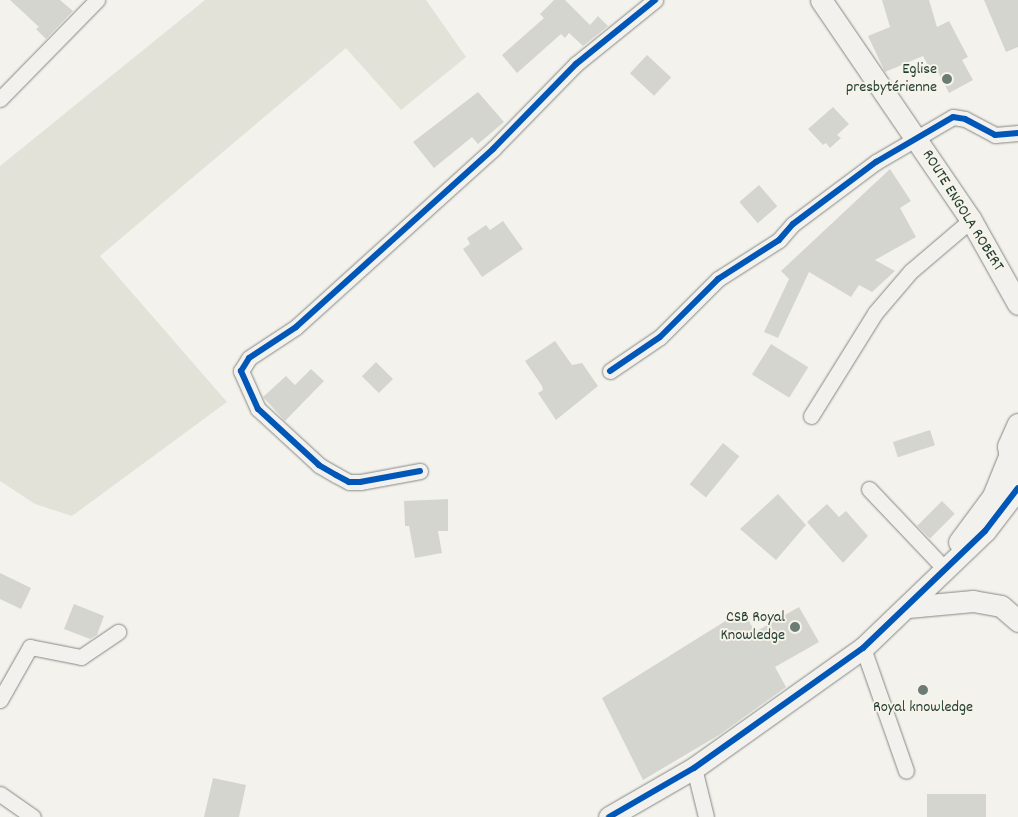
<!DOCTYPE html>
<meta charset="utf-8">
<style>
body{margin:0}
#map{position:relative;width:1018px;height:817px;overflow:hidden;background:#f4f2ec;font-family:Dekko,sans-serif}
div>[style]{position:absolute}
.green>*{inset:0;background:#e2e2d9}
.building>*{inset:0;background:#d5d5d0;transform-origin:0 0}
.roads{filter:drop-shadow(0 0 1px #848985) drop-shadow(0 0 1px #848985)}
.street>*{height:15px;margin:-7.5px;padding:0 7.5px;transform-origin:7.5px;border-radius:7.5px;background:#f2f1ed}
.secondary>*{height:21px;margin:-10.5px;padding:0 10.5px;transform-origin:10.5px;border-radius:10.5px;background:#f2f1ed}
.cycleway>*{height:6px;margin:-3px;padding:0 3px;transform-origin:3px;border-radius:3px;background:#0057b8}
.dots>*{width:14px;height:14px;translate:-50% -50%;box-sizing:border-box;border:2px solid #f7f3e8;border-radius:50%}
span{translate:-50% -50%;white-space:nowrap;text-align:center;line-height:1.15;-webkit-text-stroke:4px #f7f3e8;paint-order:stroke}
.poi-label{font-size:16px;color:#1f3d34}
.right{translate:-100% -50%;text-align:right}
.street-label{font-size:16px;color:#1f3d34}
</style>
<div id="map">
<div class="green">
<div style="clip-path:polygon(205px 0,426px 0,466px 57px,401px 110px,346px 48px,100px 256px,227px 402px,72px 516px,35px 504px,0 481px,0 166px)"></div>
</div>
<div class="building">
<div style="clip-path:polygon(10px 0,60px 0,73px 11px,46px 39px,36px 29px,39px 27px)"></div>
<div style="clip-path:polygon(554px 0,565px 0,590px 25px,598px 16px,608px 26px,583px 46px,569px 33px,565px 38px,561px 34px,517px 73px,502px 55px,544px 18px,540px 14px)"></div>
<div style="clip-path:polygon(882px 0,929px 0,937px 27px,949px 21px,968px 57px,962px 60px,973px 80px,949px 93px,938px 72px,933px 75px,923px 56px,885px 72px,868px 36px,890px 27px)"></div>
<div style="clip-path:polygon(984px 0,1018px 0,1018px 47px,1006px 52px)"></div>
<div style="left:647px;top:55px;width:33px;height:25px;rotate:43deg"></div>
<div style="clip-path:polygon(478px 92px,504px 122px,478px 144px,472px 137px,434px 168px,413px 142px)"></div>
<div style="clip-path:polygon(833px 107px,849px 124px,837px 135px,841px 138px,830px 148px,826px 143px,823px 145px,808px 129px)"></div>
<div style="clip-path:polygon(890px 169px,911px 201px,900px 208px,916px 237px,875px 260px,895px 271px,872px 292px,859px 285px,851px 297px,809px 272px,778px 338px,764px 332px,789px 279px,781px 271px)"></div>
<div style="left:759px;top:185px;width:28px;height:26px;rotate:49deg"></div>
<div style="clip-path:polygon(503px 221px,523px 249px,482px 277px,463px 249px,470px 244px,467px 238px,486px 225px,490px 230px)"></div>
<div style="clip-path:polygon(555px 341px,572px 365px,582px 363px,598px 386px,556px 420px,538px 393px,543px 390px,542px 386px,525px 361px)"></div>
<div style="left:771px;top:344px;width:44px;height:36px;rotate:32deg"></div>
<div style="left:376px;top:362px;width:24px;height:20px;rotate:45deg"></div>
<div style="clip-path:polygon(311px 369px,324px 381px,285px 421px,263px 397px,286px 376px,295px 385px)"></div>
<div style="left:930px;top:430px;width:16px;height:39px;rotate:72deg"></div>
<div style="left:723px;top:443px;width:21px;height:53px;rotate:39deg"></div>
<div style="clip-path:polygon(778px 494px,806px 525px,776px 560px,740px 529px)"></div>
<div style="clip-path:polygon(448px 499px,448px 531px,438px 531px,442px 553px,415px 558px,409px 526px,405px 526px,404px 501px)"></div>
<div style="left:942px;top:501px;width:18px;height:35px;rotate:45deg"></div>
<div style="clip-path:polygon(827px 504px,839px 517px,846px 511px,868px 536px,843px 563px,807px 522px)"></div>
<div style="clip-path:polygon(0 573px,31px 588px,21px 609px,0 599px)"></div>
<div style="clip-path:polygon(74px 604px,104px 616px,97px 635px,90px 639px,64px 629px)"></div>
<div style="clip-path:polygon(799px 607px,819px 642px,775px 667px,786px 687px,719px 735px,643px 780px,602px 698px,743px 610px,755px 632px)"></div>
<div style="clip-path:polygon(213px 778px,246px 785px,239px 817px,204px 817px)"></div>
<div style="left:927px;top:794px;width:59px;height:23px"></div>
</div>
<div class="roads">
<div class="street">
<div style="left:0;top:99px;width:139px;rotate:-45.6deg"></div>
<div style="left:610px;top:371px;width:60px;rotate:-34.2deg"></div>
<div style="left:660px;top:337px;width:82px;rotate:-45deg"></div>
<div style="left:718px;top:279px;width:72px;rotate:-32.6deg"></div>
<div style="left:779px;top:240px;width:21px;rotate:-49deg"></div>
<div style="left:793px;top:224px;width:104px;rotate:-36.8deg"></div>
<div style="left:876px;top:162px;width:89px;rotate:-30.3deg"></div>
<div style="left:953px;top:117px;width:12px;rotate:9deg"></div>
<div style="left:965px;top:119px;width:34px;rotate:28deg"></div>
<div style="left:995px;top:135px;width:23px;rotate:-5deg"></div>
<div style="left:811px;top:416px;width:121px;rotate:-58.1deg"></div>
<div style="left:875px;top:313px;width:55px;rotate:-49.4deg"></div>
<div style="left:911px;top:271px;width:79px;rotate:-40.4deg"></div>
<div style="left:420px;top:471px;width:61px;rotate:169.6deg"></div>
<div style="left:360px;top:482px;width:11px;rotate:180deg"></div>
<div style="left:349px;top:482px;width:15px;rotate:-152deg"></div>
<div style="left:336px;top:475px;width:20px;rotate:-150deg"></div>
<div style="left:319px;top:465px;width:83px;rotate:-137.4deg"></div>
<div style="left:258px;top:409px;width:42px;rotate:-114.1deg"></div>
<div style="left:241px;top:371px;width:15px;rotate:-58deg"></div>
<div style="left:249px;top:358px;width:56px;rotate:-33.4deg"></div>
<div style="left:296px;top:327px;width:266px;rotate:-42.1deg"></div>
<div style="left:493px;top:149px;width:119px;rotate:-45.7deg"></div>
<div style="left:576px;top:64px;width:102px;rotate:-39deg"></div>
<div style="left:869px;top:489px;width:105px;rotate:46.5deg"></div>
<div style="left:863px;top:648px;width:130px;rotate:70.7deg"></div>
<div style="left:0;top:700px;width:61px;rotate:-60.5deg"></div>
<div style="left:30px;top:647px;width:52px;rotate:11.1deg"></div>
<div style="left:81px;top:657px;width:45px;rotate:-34deg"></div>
<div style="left:694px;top:768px;width:50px;rotate:76.2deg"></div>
<div style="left:0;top:794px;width:40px;rotate:34.9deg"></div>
</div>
<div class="secondary">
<div style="left:821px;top:0;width:266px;rotate:55.7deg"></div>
<div style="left:971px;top:220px;width:96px;rotate:60.8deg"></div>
<div style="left:1012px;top:471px;width:25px;rotate:-99deg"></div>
<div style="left:1008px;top:446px;width:24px;rotate:-66deg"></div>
<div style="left:959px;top:542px;width:57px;rotate:-53.5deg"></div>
<div style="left:993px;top:496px;width:40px;rotate:-68deg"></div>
<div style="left:908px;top:607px;width:65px;rotate:-5.3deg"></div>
<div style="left:973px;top:601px;width:28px;rotate:10deg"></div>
<div style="left:1001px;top:606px;width:23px;rotate:41deg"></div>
<div style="left:609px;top:817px;width:98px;rotate:-30deg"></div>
<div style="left:694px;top:768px;width:207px;rotate:-35.4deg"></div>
<div style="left:863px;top:648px;width:169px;rotate:-43.8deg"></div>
<div style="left:985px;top:531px;width:54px;rotate:-52.5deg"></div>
</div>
</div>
<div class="cycleway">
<div style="left:610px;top:371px;width:60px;rotate:-34.2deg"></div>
<div style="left:660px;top:337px;width:82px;rotate:-45deg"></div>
<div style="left:718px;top:279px;width:72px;rotate:-32.6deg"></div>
<div style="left:779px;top:240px;width:21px;rotate:-49deg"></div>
<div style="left:793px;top:224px;width:104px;rotate:-36.8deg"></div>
<div style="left:876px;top:162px;width:89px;rotate:-30.3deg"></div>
<div style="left:953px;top:117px;width:12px;rotate:9deg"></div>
<div style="left:965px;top:119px;width:34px;rotate:28deg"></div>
<div style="left:995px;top:135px;width:23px;rotate:-5deg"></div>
<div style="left:420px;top:471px;width:61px;rotate:169.6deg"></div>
<div style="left:360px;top:482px;width:11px;rotate:180deg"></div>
<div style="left:349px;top:482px;width:15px;rotate:-152deg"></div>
<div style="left:336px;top:475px;width:20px;rotate:-150deg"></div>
<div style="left:319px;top:465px;width:83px;rotate:-137.4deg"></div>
<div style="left:258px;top:409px;width:42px;rotate:-114.1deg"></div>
<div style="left:241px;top:371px;width:15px;rotate:-58deg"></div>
<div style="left:249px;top:358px;width:56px;rotate:-33.4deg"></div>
<div style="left:296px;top:327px;width:266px;rotate:-42.1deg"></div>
<div style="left:493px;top:149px;width:119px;rotate:-45.7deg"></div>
<div style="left:576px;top:64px;width:102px;rotate:-39deg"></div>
<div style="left:609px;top:817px;width:98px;rotate:-30deg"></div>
<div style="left:694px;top:768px;width:207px;rotate:-35.4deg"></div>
<div style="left:863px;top:648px;width:169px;rotate:-43.8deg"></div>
<div style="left:985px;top:531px;width:54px;rotate:-52.5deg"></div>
</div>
<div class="dots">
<div style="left:947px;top:79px;background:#6a7c74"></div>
<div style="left:795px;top:627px;background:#6a7c74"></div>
<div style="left:923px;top:690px;background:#6a7c74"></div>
</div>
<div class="poi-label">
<span class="right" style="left:937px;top:79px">Eglise<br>presbytérienne</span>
<span class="right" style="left:785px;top:627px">CSB Royal<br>Knowledge</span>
<span style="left:923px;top:708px">Royal knowledge</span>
</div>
<div class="street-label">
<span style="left:962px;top:211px;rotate:58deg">ROUTE ENGOLA ROBERT</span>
</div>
</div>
